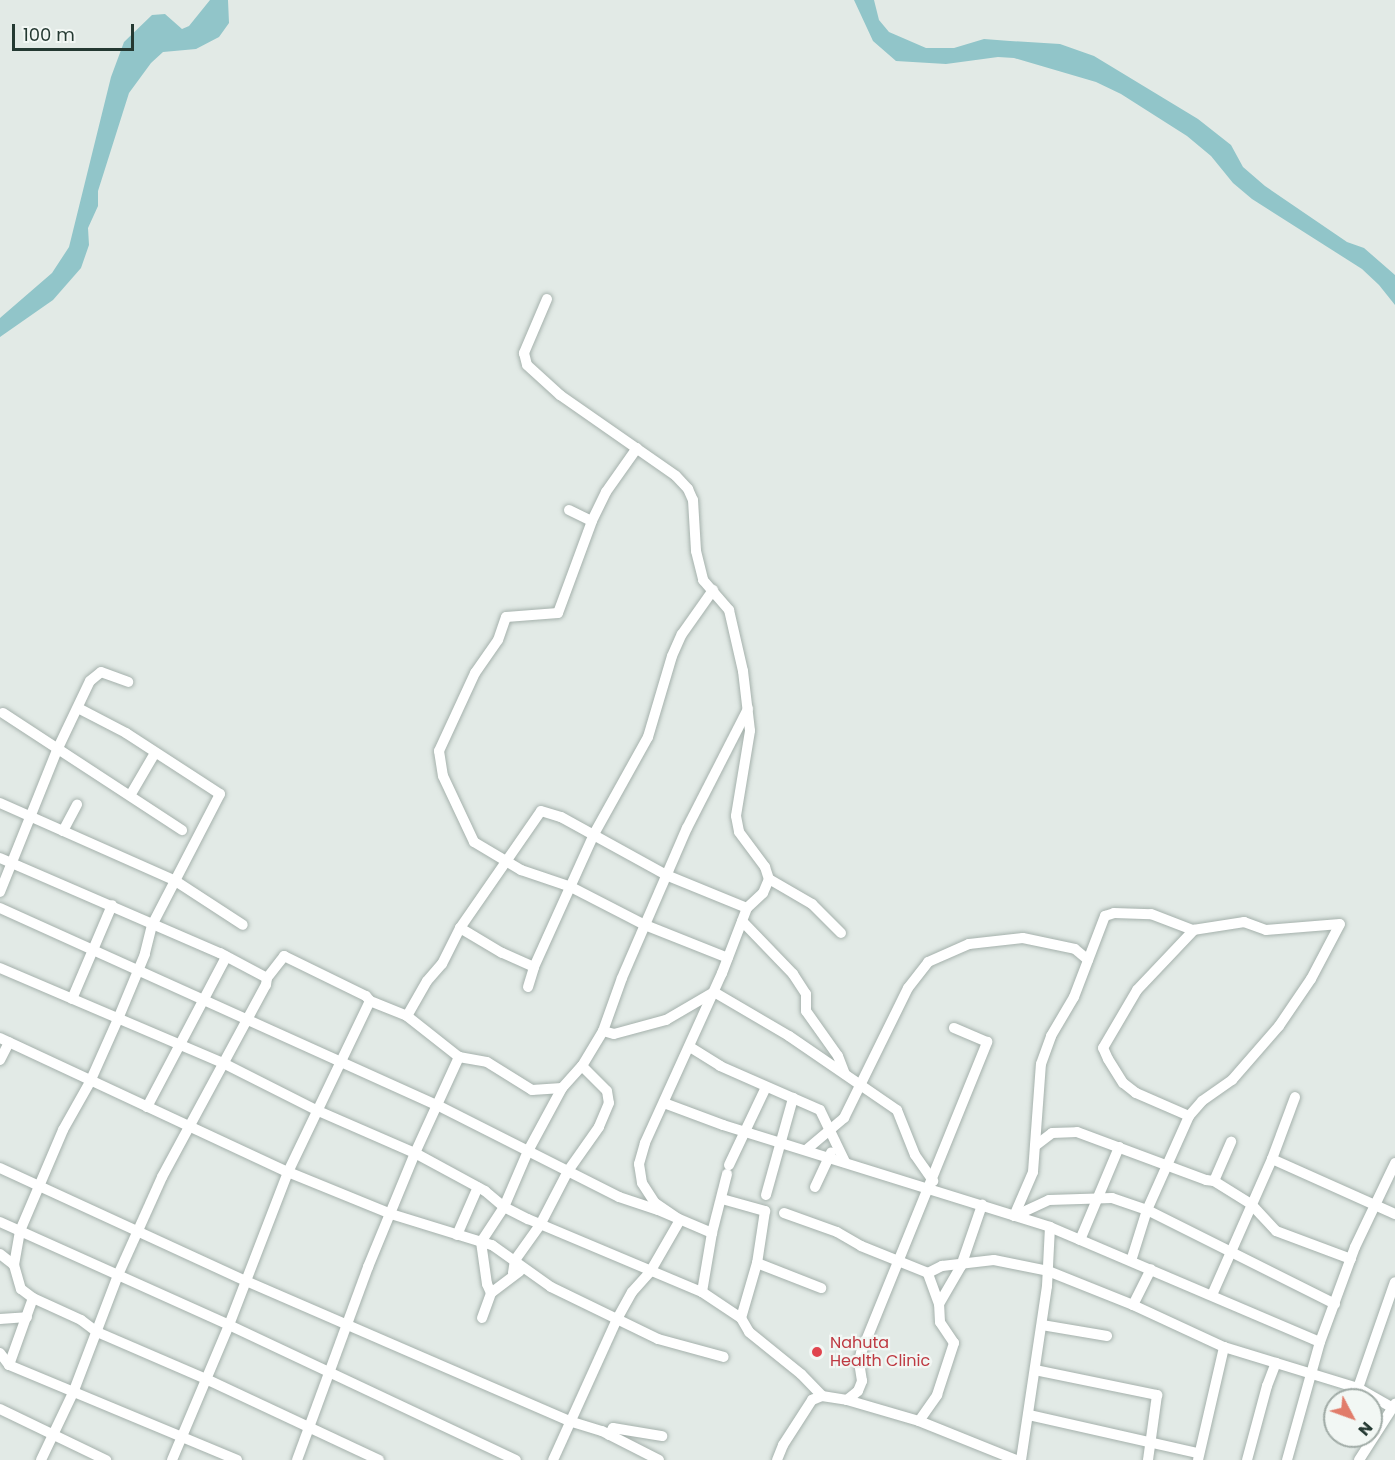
<!DOCTYPE html>
<style>
body{margin:0}
#map{position:relative;width:1395px;height:1460px;overflow:hidden;background:#e2eae6;font-family:Poppins,sans-serif}
div>[style]{position:absolute}
.water>*{inset:0;background:#91c5c9}
.roads{filter:drop-shadow(0 0 2px #a5b1ac) drop-shadow(0 0 2px #a5b1ac)}
.minor>*{height:10px;margin:-5px;padding:0 5px;transform-origin:5px;border-radius:5px;background:#fff}
.dots>*{width:16px;height:16px;translate:-50% -50%;box-sizing:border-box;border:3px solid #f2f7f4;border-radius:50%}
span{translate:-50% -50%;white-space:nowrap;text-align:center;line-height:1.15;-webkit-text-stroke:4.5px #f2f7f4;paint-order:stroke}
.health-label{font-size:16px;color:#be3a42}
.left{translate:0 -50%;text-align:left}
.north{position:absolute;left:1323px;top:1388px;width:60px;height:60px;box-sizing:border-box;background:#f2f7f4;border:2px solid #a0aba6;border-radius:50%;rotate:131deg;font-size:16px;font-weight:700;line-height:24px;text-align:center;color:#243932}
.north::after{content:'';display:block;margin:auto;width:21px;height:27px;background:#e17c6a;clip-path:polygon(50% 0,100% 100%,50% 72%,0 100%)}
.scale{position:absolute;left:12px;top:24px;width:122px;height:27px;box-sizing:border-box;border:3px solid #243932;border-top:0;padding-left:8px;font-size:18px;line-height:21px;white-space:nowrap;color:#243932;-webkit-text-stroke:4px #f2f7f4;paint-order:stroke}
</style>
<div id="map">
<div class="water">
<div style="clip-path:polygon(210px 0,228px 0,229px 23px,219px 37px,196px 49px,163px 52px,151px 63px,129px 93px,98px 191px,98px 206px,88px 228px,89px 245px,81px 268px,53px 300px,0 337px,0 318px,52px 273px,69px 247px,111px 77px,124px 42px,152px 15px,165px 14px,182px 29px,189px 26px)"></div>
<div style="clip-path:polygon(854px 0,874px 0,879px 20px,889px 32px,926px 48px,954px 48px,984px 39px,1010px 41px,1060px 44px,1094px 56px,1198px 119px,1231px 145px,1243px 167px,1265px 186px,1347px 242px,1364px 248px,1395px 275px,1395px 305px,1379px 285px,1362px 269px,1252px 199px,1233px 183px,1211px 156px,1187px 136px,1121px 94px,1096px 82px,1014px 58px,998px 57px,946px 64px,896px 61px,873px 41px)"></div>
</div>
<div class="roads">
<div class="minor">
<div style="left:547px;top:299px;width:59px;rotate:113.1deg"></div>
<div style="left:524px;top:353px;width:12px;rotate:76deg"></div>
<div style="left:527px;top:365px;width:45px;rotate:42.3deg"></div>
<div style="left:560px;top:395px;width:141px;rotate:34.9deg"></div>
<div style="left:676px;top:476px;width:18px;rotate:47deg"></div>
<div style="left:688px;top:489px;width:12px;rotate:66deg"></div>
<div style="left:693px;top:500px;width:51px;rotate:86.6deg"></div>
<div style="left:696px;top:551px;width:30px;rotate:76deg"></div>
<div style="left:703px;top:580px;width:40px;rotate:49deg"></div>
<div style="left:729px;top:610px;width:63px;rotate:77.1deg"></div>
<div style="left:743px;top:671px;width:60px;rotate:83.3deg"></div>
<div style="left:750px;top:731px;width:86px;rotate:99.4deg"></div>
<div style="left:736px;top:816px;width:16px;rotate:79deg"></div>
<div style="left:739px;top:832px;width:44px;rotate:53.4deg"></div>
<div style="left:765px;top:867px;width:13px;rotate:72deg"></div>
<div style="left:769px;top:879px;width:15px;rotate:113deg"></div>
<div style="left:763px;top:893px;width:22px;rotate:137deg"></div>
<div style="left:747px;top:908px;width:70px;rotate:111deg"></div>
<div style="left:722px;top:973px;width:187px;rotate:114.4deg"></div>
<div style="left:645px;top:1143px;width:22px;rotate:106deg"></div>
<div style="left:639px;top:1164px;width:19px;rotate:81deg"></div>
<div style="left:642px;top:1183px;width:24px;rotate:57deg"></div>
<div style="left:655px;top:1203px;width:30px;rotate:34deg"></div>
<div style="left:680px;top:1220px;width:60px;rotate:120deg"></div>
<div style="left:650px;top:1272px;width:27px;rotate:132deg"></div>
<div style="left:632px;top:1292px;width:31px;rotate:119deg"></div>
<div style="left:617px;top:1319px;width:155px;rotate:114.4deg"></div>
<div style="left:637px;top:448px;width:54px;rotate:125.2deg"></div>
<div style="left:606px;top:492px;width:32px;rotate:116deg"></div>
<div style="left:592px;top:521px;width:98px;rotate:110.3deg"></div>
<div style="left:558px;top:613px;width:52px;rotate:175.6deg"></div>
<div style="left:506px;top:617px;width:24px;rotate:109deg"></div>
<div style="left:498px;top:640px;width:40px;rotate:124.9deg"></div>
<div style="left:475px;top:673px;width:86px;rotate:114.8deg"></div>
<div style="left:439px;top:751px;width:25px;rotate:81deg"></div>
<div style="left:443px;top:776px;width:73px;rotate:64.8deg"></div>
<div style="left:474px;top:842px;width:55px;rotate:30.8deg"></div>
<div style="left:521px;top:870px;width:53px;rotate:18.8deg"></div>
<div style="left:571px;top:887px;width:83px;rotate:27.2deg"></div>
<div style="left:645px;top:925px;width:89px;rotate:21.7deg"></div>
<div style="left:569px;top:510px;width:25px;rotate:26deg"></div>
<div style="left:78px;top:708px;width:54px;rotate:27.5deg"></div>
<div style="left:126px;top:733px;width:112px;rotate:33deg"></div>
<div style="left:220px;top:794px;width:148px;rotate:117.4deg"></div>
<div style="left:152px;top:925px;width:30px;rotate:104deg"></div>
<div style="left:145px;top:954px;width:70px;rotate:112.6deg"></div>
<div style="left:118px;top:1019px;width:69px;rotate:114deg"></div>
<div style="left:90px;top:1082px;width:55px;rotate:119.4deg"></div>
<div style="left:63px;top:1130px;width:110px;rotate:113.1deg"></div>
<div style="left:20px;top:1231px;width:35px;rotate:100deg"></div>
<div style="left:14px;top:1265px;width:25px;rotate:74deg"></div>
<div style="left:21px;top:1289px;width:15px;rotate:37deg"></div>
<div style="left:33px;top:1298px;width:53px;rotate:24.6deg"></div>
<div style="left:81px;top:1320px;width:20px;rotate:37deg"></div>
<div style="left:97px;top:1332px;width:119px;rotate:23.3deg"></div>
<div style="left:206px;top:1379px;width:191px;rotate:25.1deg"></div>
<div style="left:3px;top:713px;width:214px;rotate:33.2deg"></div>
<div style="left:131px;top:794px;width:48px;rotate:-59.7deg"></div>
<div style="left:0;top:803px;width:190px;rotate:23.9deg"></div>
<div style="left:174px;top:880px;width:82px;rotate:33.1deg"></div>
<div style="left:63px;top:831px;width:30px;rotate:-62deg"></div>
<div style="left:0;top:858px;width:240px;rotate:23.4deg"></div>
<div style="left:220px;top:953px;width:53px;rotate:28deg"></div>
<div style="left:769px;top:879px;width:50px;rotate:30.2deg"></div>
<div style="left:812px;top:904px;width:41px;rotate:45deg"></div>
<div style="left:0;top:892px;width:155px;rotate:-68.1deg"></div>
<div style="left:58px;top:748px;width:74px;rotate:-64.5deg"></div>
<div style="left:90px;top:681px;width:14px;rotate:-39deg"></div>
<div style="left:101px;top:672px;width:29px;rotate:20deg"></div>
<div style="left:0;top:908px;width:479px;rotate:24.3deg"></div>
<div style="left:437px;top:1105px;width:204px;rotate:26.8deg"></div>
<div style="left:619px;top:1197px;width:41px;rotate:18.4deg"></div>
<div style="left:658px;top:1210px;width:59px;rotate:23.1deg"></div>
<div style="left:742px;top:921px;width:74px;rotate:46.1deg"></div>
<div style="left:793px;top:974px;width:24px;rotate:57deg"></div>
<div style="left:806px;top:994px;width:17px;rotate:90deg"></div>
<div style="left:806px;top:1011px;width:55px;rotate:54.6deg"></div>
<div style="left:838px;top:1056px;width:19px;rotate:69deg"></div>
<div style="left:534px;top:967px;width:35px;rotate:-156deg"></div>
<div style="left:502px;top:953px;width:49px;rotate:-149.2deg"></div>
<div style="left:460px;top:928px;width:142px;rotate:-55.3deg"></div>
<div style="left:541px;top:811px;width:21px;rotate:17deg"></div>
<div style="left:561px;top:817px;width:120px;rotate:28.9deg"></div>
<div style="left:666px;top:875px;width:87px;rotate:22.2deg"></div>
<div style="left:0;top:968px;width:242px;rotate:23.1deg"></div>
<div style="left:223px;top:1063px;width:104px;rotate:26.8deg"></div>
<div style="left:316px;top:1110px;width:108px;rotate:23.5deg"></div>
<div style="left:415px;top:1153px;width:80px;rotate:28.5deg"></div>
<div style="left:485px;top:1191px;width:25px;rotate:40deg"></div>
<div style="left:504px;top:1207px;width:27px;rotate:27deg"></div>
<div style="left:528px;top:1219px;width:189px;rotate:22.8deg"></div>
<div style="left:702px;top:1292px;width:47px;rotate:33.7deg"></div>
<div style="left:741px;top:1318px;width:16px;rotate:60deg"></div>
<div style="left:749px;top:1332px;width:67px;rotate:38.9deg"></div>
<div style="left:801px;top:1374px;width:30px;rotate:46deg"></div>
<div style="left:528px;top:987px;width:21px;rotate:-73deg"></div>
<div style="left:534px;top:967px;width:146px;rotate:-65.7deg"></div>
<div style="left:594px;top:834px;width:111px;rotate:-60.9deg"></div>
<div style="left:648px;top:737px;width:84px;rotate:-73.5deg"></div>
<div style="left:672px;top:656px;width:24px;rotate:-66deg"></div>
<div style="left:682px;top:634px;width:54px;rotate:-54.8deg"></div>
<div style="left:72px;top:999px;width:102px;rotate:-66.9deg"></div>
<div style="left:407px;top:1016px;width:40px;rotate:-60.3deg"></div>
<div style="left:427px;top:981px;width:23px;rotate:-49deg"></div>
<div style="left:442px;top:964px;width:40px;rotate:-63.4deg"></div>
<div style="left:603px;top:1031px;width:11px;rotate:15deg"></div>
<div style="left:614px;top:1034px;width:54px;rotate:-15.1deg"></div>
<div style="left:666px;top:1020px;width:56px;rotate:-30.3deg"></div>
<div style="left:714px;top:992px;width:87px;rotate:30.4deg"></div>
<div style="left:789px;top:1036px;width:131px;rotate:34.4deg"></div>
<div style="left:897px;top:1110px;width:48px;rotate:68.2deg"></div>
<div style="left:915px;top:1155px;width:32px;rotate:55deg"></div>
<div style="left:0;top:1038px;width:318px;rotate:25deg"></div>
<div style="left:288px;top:1172px;width:111px;rotate:22.2deg"></div>
<div style="left:391px;top:1214px;width:106px;rotate:17.1deg"></div>
<div style="left:492px;top:1245px;width:72px;rotate:35.4deg"></div>
<div style="left:551px;top:1287px;width:119px;rotate:25.9deg"></div>
<div style="left:658px;top:1339px;width:68px;rotate:15.3deg"></div>
<div style="left:690px;top:1047px;width:36px;rotate:32deg"></div>
<div style="left:720px;top:1066px;width:109px;rotate:23.7deg"></div>
<div style="left:820px;top:1110px;width:58px;rotate:64.3deg"></div>
<div style="left:0;top:1060px;width:20px;rotate:-63deg"></div>
<div style="left:582px;top:1066px;width:41px;rotate:-59deg"></div>
<div style="left:603px;top:1031px;width:56px;rotate:-70.3deg"></div>
<div style="left:622px;top:978px;width:163px;rotate:-66.6deg"></div>
<div style="left:687px;top:828px;width:134px;rotate:-62.9deg"></div>
<div style="left:664px;top:1103px;width:63px;rotate:20.4deg"></div>
<div style="left:723px;top:1125px;width:343px;rotate:17.3deg"></div>
<div style="left:1050px;top:1227px;width:293px;rotate:23.1deg"></div>
<div style="left:147px;top:1107px;width:170px;rotate:-62.2deg"></div>
<div style="left:1189px;top:1116px;width:58px;rotate:-156.5deg"></div>
<div style="left:1136px;top:1093px;width:16px;rotate:-142deg"></div>
<div style="left:1123px;top:1083px;width:28px;rotate:-122deg"></div>
<div style="left:1108px;top:1059px;width:12px;rotate:-114deg"></div>
<div style="left:1103px;top:1048px;width:67px;rotate:-59.6deg"></div>
<div style="left:1137px;top:990px;width:83px;rotate:-46.5deg"></div>
<div style="left:1035px;top:1146px;width:21px;rotate:-37deg"></div>
<div style="left:1052px;top:1133px;width:25px;rotate:-2deg"></div>
<div style="left:1077px;top:1132px;width:138px;rotate:20.4deg"></div>
<div style="left:1206px;top:1180px;width:8px;rotate:7deg"></div>
<div style="left:1214px;top:1181px;width:44px;rotate:31.9deg"></div>
<div style="left:1251px;top:1204px;width:37px;rotate:47deg"></div>
<div style="left:1276px;top:1231px;width:80px;rotate:20.5deg"></div>
<div style="left:806px;top:1150px;width:50px;rotate:-40.1deg"></div>
<div style="left:844px;top:1118px;width:145px;rotate:-63.8deg"></div>
<div style="left:908px;top:988px;width:33px;rotate:-52deg"></div>
<div style="left:928px;top:962px;width:45px;rotate:-23.7deg"></div>
<div style="left:969px;top:944px;width:54px;rotate:-6.3deg"></div>
<div style="left:1023px;top:938px;width:53px;rotate:11.9deg"></div>
<div style="left:1075px;top:949px;width:17px;rotate:40deg"></div>
<div style="left:1272px;top:1159px;width:135px;rotate:24.1deg"></div>
<div style="left:729px;top:1165px;width:86px;rotate:-64.6deg"></div>
<div style="left:0;top:1168px;width:271px;rotate:24.7deg"></div>
<div style="left:246px;top:1281px;width:352px;rotate:23.4deg"></div>
<div style="left:569px;top:1421px;width:34px;rotate:17deg"></div>
<div style="left:602px;top:1431px;width:64px;rotate:27deg"></div>
<div style="left:1214px;top:1181px;width:43px;rotate:-66.4deg"></div>
<div style="left:815px;top:1187px;width:38px;rotate:-65deg"></div>
<div style="left:766px;top:1195px;width:101px;rotate:-74.4deg"></div>
<div style="left:722px;top:1199px;width:45px;rotate:15.6deg"></div>
<div style="left:765px;top:1211px;width:53px;rotate:98.7deg"></div>
<div style="left:757px;top:1263px;width:57px;rotate:106.2deg"></div>
<div style="left:784px;top:1213px;width:56px;rotate:19.7deg"></div>
<div style="left:837px;top:1232px;width:28px;rotate:30deg"></div>
<div style="left:861px;top:1246px;width:72px;rotate:21.9deg"></div>
<div style="left:928px;top:1273px;width:16px;rotate:-27deg"></div>
<div style="left:942px;top:1266px;width:52px;rotate:-6.6deg"></div>
<div style="left:994px;top:1260px;width:55px;rotate:11.5deg"></div>
<div style="left:1048px;top:1271px;width:92px;rotate:21.8deg"></div>
<div style="left:1133px;top:1305px;width:100px;rotate:24.8deg"></div>
<div style="left:1224px;top:1347px;width:140px;rotate:17deg"></div>
<div style="left:1358px;top:1388px;width:40px;rotate:29.7deg"></div>
<div style="left:0;top:1222px;width:251px;rotate:24.2deg"></div>
<div style="left:229px;top:1325px;width:317px;rotate:25.2deg"></div>
<div style="left:457px;top:1235px;width:52px;rotate:-66.4deg"></div>
<div style="left:1080px;top:1240px;width:101px;rotate:-67.2deg"></div>
<div style="left:0;top:1254px;width:18px;rotate:38deg"></div>
<div style="left:1131px;top:1261px;width:53px;rotate:-72.6deg"></div>
<div style="left:1147px;top:1210px;width:103px;rotate:-65.9deg"></div>
<div style="left:1189px;top:1116px;width:20px;rotate:-49deg"></div>
<div style="left:1202px;top:1101px;width:37px;rotate:-35deg"></div>
<div style="left:1232px;top:1080px;width:72px;rotate:-49deg"></div>
<div style="left:1279px;top:1026px;width:57px;rotate:-55.8deg"></div>
<div style="left:1311px;top:979px;width:62px;rotate:-62.2deg"></div>
<div style="left:757px;top:1263px;width:69px;rotate:21.3deg"></div>
<div style="left:702px;top:1292px;width:60px;rotate:-80.4deg"></div>
<div style="left:712px;top:1233px;width:61px;rotate:-75.7deg"></div>
<div style="left:491px;top:1293px;width:10px;rotate:-114deg"></div>
<div style="left:487px;top:1284px;width:42px;rotate:-98.1deg"></div>
<div style="left:481px;top:1242px;width:42px;rotate:-56.7deg"></div>
<div style="left:504px;top:1207px;width:61px;rotate:-66.8deg"></div>
<div style="left:528px;top:1151px;width:72px;rotate:-61.6deg"></div>
<div style="left:562px;top:1088px;width:30px;rotate:-48deg"></div>
<div style="left:582px;top:1066px;width:35px;rotate:45deg"></div>
<div style="left:607px;top:1091px;width:12px;rotate:81deg"></div>
<div style="left:609px;top:1103px;width:26px;rotate:113deg"></div>
<div style="left:599px;top:1127px;width:54px;rotate:125.2deg"></div>
<div style="left:568px;top:1171px;width:61px;rotate:117.4deg"></div>
<div style="left:540px;top:1225px;width:43px;rotate:125.5deg"></div>
<div style="left:515px;top:1260px;width:13px;rotate:99deg"></div>
<div style="left:1212px;top:1295px;width:149px;rotate:-66.2deg"></div>
<div style="left:1272px;top:1159px;width:66px;rotate:-69.6deg"></div>
<div style="left:939px;top:1304px;width:44px;rotate:-59.9deg"></div>
<div style="left:961px;top:1266px;width:65px;rotate:-71deg"></div>
<div style="left:1335px;top:1304px;width:210px;rotate:-153.4deg"></div>
<div style="left:1147px;top:1210px;width:37px;rotate:-161deg"></div>
<div style="left:1112px;top:1198px;width:63px;rotate:178.2deg"></div>
<div style="left:1049px;top:1200px;width:38px;rotate:155deg"></div>
<div style="left:1014px;top:1216px;width:48px;rotate:-66.6deg"></div>
<div style="left:1033px;top:1172px;width:108px;rotate:-85.8deg"></div>
<div style="left:1041px;top:1064px;width:30px;rotate:-70deg"></div>
<div style="left:1051px;top:1036px;width:45px;rotate:-59.5deg"></div>
<div style="left:1074px;top:997px;width:87px;rotate:-69.1deg"></div>
<div style="left:1105px;top:916px;width:9px;rotate:-18deg"></div>
<div style="left:1114px;top:913px;width:37px;rotate:2deg"></div>
<div style="left:1151px;top:914px;width:45px;rotate:20.9deg"></div>
<div style="left:1193px;top:930px;width:52px;rotate:-8.9deg"></div>
<div style="left:1244px;top:922px;width:23px;rotate:20deg"></div>
<div style="left:1266px;top:930px;width:74px;rotate:-4.6deg"></div>
<div style="left:1133px;top:1305px;width:40px;rotate:-63.4deg"></div>
<div style="left:482px;top:1318px;width:27px;rotate:-70deg"></div>
<div style="left:491px;top:1293px;width:36px;rotate:-37deg"></div>
<div style="left:0;top:1319px;width:27px;rotate:-4deg"></div>
<div style="left:1042px;top:1325px;width:66px;rotate:9.6deg"></div>
<div style="left:0;top:1353px;width:15px;rotate:53deg"></div>
<div style="left:9px;top:1365px;width:247px;rotate:22.6deg"></div>
<div style="left:9px;top:1365px;width:71px;rotate:-70.3deg"></div>
<div style="left:1035px;top:1370px;width:125px;rotate:11.6deg"></div>
<div style="left:1157px;top:1395px;width:66px;rotate:97.9deg"></div>
<div style="left:1358px;top:1388px;width:112px;rotate:-70.8deg"></div>
<div style="left:847px;top:1400px;width:75px;rotate:16.3deg"></div>
<div style="left:919px;top:1421px;width:105px;rotate:21.9deg"></div>
<div style="left:0;top:1409px;width:118px;rotate:25.7deg"></div>
<div style="left:1029px;top:1415px;width:173px;rotate:12.7deg"></div>
<div style="left:919px;top:1421px;width:32px;rotate:-55deg"></div>
<div style="left:937px;top:1395px;width:55px;rotate:-71.9deg"></div>
<div style="left:954px;top:1343px;width:25px;rotate:-124deg"></div>
<div style="left:940px;top:1322px;width:18px;rotate:-93deg"></div>
<div style="left:939px;top:1304px;width:33px;rotate:-110deg"></div>
<div style="left:609px;top:1435px;width:8px;rotate:-60deg"></div>
<div style="left:613px;top:1428px;width:50px;rotate:9.3deg"></div>
<div style="left:41px;top:1460px;width:74px;rotate:-64.5deg"></div>
<div style="left:73px;top:1393px;width:126px;rotate:-69.1deg"></div>
<div style="left:118px;top:1275px;width:107px;rotate:-65.8deg"></div>
<div style="left:162px;top:1177px;width:218px;rotate:-61.6deg"></div>
<div style="left:266px;top:985px;width:7px;rotate:-82deg"></div>
<div style="left:267px;top:978px;width:28px;rotate:-52deg"></div>
<div style="left:284px;top:956px;width:91px;rotate:26deg"></div>
<div style="left:366px;top:996px;width:6px;rotate:51deg"></div>
<div style="left:370px;top:1001px;width:40px;rotate:22deg"></div>
<div style="left:407px;top:1016px;width:66px;rotate:38.3deg"></div>
<div style="left:459px;top:1057px;width:28px;rotate:10deg"></div>
<div style="left:487px;top:1062px;width:53px;rotate:31.9deg"></div>
<div style="left:532px;top:1090px;width:30px;rotate:-4deg"></div>
<div style="left:172px;top:1460px;width:147px;rotate:-67.1deg"></div>
<div style="left:229px;top:1325px;width:164px;rotate:-68.9deg"></div>
<div style="left:288px;top:1172px;width:190px;rotate:-64.4deg"></div>
<div style="left:297px;top:1460px;width:206px;rotate:-69.8deg"></div>
<div style="left:368px;top:1267px;width:123px;rotate:-67.6deg"></div>
<div style="left:415px;top:1153px;width:106px;rotate:-65.4deg"></div>
<div style="left:777px;top:1460px;width:16px;rotate:-68deg"></div>
<div style="left:783px;top:1445px;width:54px;rotate:-57.2deg"></div>
<div style="left:812px;top:1400px;width:11px;rotate:-22deg"></div>
<div style="left:822px;top:1396px;width:25px;rotate:9deg"></div>
<div style="left:847px;top:1400px;width:14px;rotate:-39deg"></div>
<div style="left:858px;top:1391px;width:11px;rotate:-68deg"></div>
<div style="left:862px;top:1381px;width:20px;rotate:-99deg"></div>
<div style="left:859px;top:1361px;width:8px;rotate:-76deg"></div>
<div style="left:861px;top:1353px;width:336px;rotate:-67.9deg"></div>
<div style="left:987px;top:1042px;width:36px;rotate:-157deg"></div>
<div style="left:1021px;top:1460px;width:176px;rotate:-81.5deg"></div>
<div style="left:1047px;top:1286px;width:59px;rotate:-87.1deg"></div>
<div style="left:1198px;top:1460px;width:116px;rotate:-77deg"></div>
<div style="left:1247px;top:1460px;width:77px;rotate:-74.9deg"></div>
<div style="left:1267px;top:1386px;width:25px;rotate:-69deg"></div>
<div style="left:1287px;top:1460px;width:123px;rotate:-74.4deg"></div>
<div style="left:1320px;top:1342px;width:101px;rotate:-69.8deg"></div>
<div style="left:1355px;top:1247px;width:93px;rotate:-64.5deg"></div>
<div style="left:1359px;top:1460px;width:67px;rotate:-57.3deg"></div>
</div>
</div>
<div class="dots">
<div style="left:817px;top:1352px;background:#e0444e"></div>
</div>
<div class="health-label">
<span class="left" style="left:830px;top:1352px">Nahuta<br>Health Clinic</span>
</div>
<div class="north">N</div>
<div class="scale">100 m</div>
</div>
